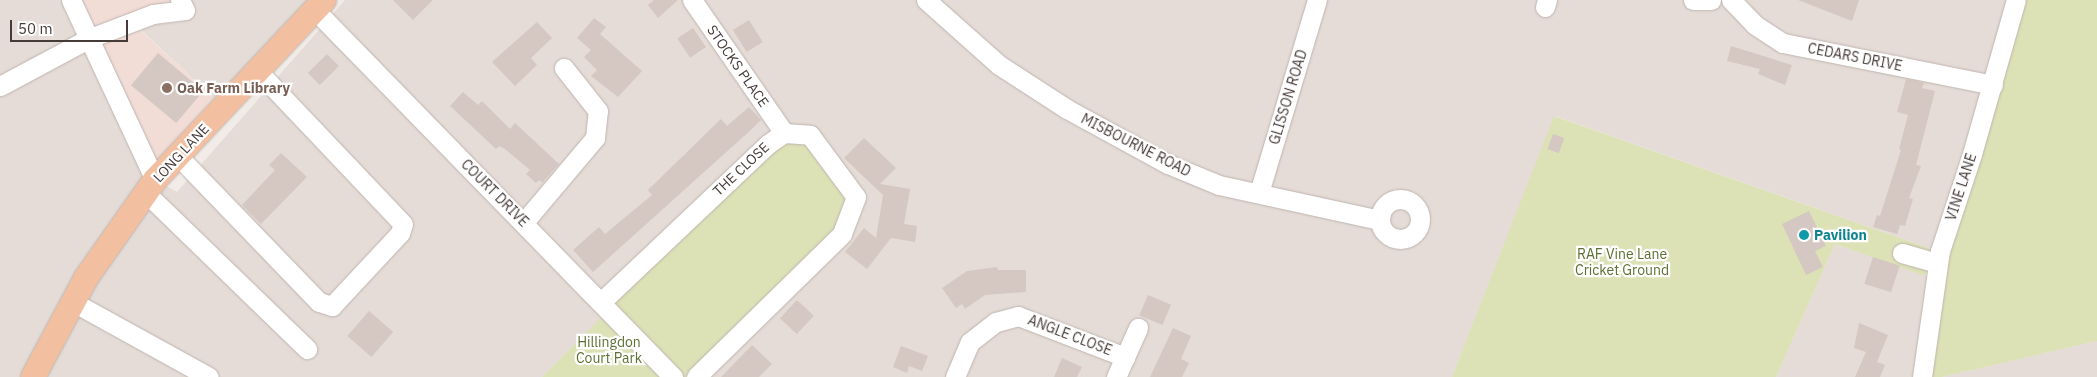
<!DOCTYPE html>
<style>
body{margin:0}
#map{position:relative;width:2097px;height:377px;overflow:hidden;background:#f2ece8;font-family:"IBM Plex Sans",sans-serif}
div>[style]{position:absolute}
.residential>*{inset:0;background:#e5dcd7}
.commercial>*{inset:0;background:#f1ddd6}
.green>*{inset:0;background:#dce1b6}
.building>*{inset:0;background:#d5c7c2;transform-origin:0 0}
.roads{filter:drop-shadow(0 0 1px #bfb4af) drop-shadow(0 0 1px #bfb4af)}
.minor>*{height:19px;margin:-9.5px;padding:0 9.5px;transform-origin:9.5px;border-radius:9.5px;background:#fff}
.minor>.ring{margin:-9.5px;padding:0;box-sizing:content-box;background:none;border:19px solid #fff;border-radius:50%}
.major>*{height:24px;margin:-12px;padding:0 12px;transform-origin:12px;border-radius:12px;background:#f2c0a1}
.dots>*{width:14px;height:14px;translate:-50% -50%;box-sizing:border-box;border:2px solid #fff;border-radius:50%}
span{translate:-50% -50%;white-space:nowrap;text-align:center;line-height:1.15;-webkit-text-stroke:4.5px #fff;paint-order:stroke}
.street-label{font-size:14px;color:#453b38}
.education-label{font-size:14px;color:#785e54;font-weight:700}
.left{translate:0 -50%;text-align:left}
.culture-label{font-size:14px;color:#0d838f;font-weight:700}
.park-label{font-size:14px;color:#5e7032}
.scale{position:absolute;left:10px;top:20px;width:118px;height:22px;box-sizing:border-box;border:2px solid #453b38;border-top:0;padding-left:6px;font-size:15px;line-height:18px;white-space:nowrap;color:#453b38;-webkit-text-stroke:4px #fff;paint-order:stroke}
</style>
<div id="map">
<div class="residential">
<div style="clip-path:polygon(0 0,71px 0,155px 180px,177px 192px,345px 0,2015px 0,1934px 250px,1555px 116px,1452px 377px,673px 377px,610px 310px,542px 377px,0 377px)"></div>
<div style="clip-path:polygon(180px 0,309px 0,218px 102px,139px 28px)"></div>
<div style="clip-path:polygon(1835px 244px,1933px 278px,1918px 377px,1776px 377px)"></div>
<div style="clip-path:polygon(2097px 341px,2097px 377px,1942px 377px)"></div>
</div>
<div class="commercial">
<div style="clip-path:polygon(67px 0,180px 0,139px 29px,218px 102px,155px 180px)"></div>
</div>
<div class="green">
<div style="clip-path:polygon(2021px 0,2097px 0,2097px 341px,1942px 377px,1926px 377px,1943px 251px)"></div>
<div style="clip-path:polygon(1554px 116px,1934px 250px,1925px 276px,1835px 244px,1776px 377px,1452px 377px)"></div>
<div style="clip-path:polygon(810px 135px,856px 197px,842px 234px,696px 377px,542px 377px,609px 310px,601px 302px,768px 144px)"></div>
</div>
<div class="building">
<div style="clip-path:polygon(393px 0,433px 0,413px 20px)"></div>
<div style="clip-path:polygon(654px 0,678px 0,658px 18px,648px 5px)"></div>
<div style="clip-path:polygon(1798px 0,1859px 0,1852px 21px)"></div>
<div style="clip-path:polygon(594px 18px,606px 27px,600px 34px,642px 71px,618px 97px,591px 76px,597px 70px,584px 57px,591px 50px,577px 38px)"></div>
<div style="left:749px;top:20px;width:26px;height:19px;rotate:58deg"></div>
<div style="clip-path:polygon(537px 22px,552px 38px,531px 58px,537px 65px,515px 86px,492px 62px)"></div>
<div style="left:693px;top:28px;width:23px;height:19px;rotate:56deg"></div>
<div style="clip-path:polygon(1731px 46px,1792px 65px,1785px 85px,1758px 74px,1760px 69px,1727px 61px)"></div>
<div style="left:158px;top:53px;width:59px;height:42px;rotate:40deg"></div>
<div style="left:327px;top:54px;width:17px;height:27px;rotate:45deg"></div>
<div style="clip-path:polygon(1906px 79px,1924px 83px,1922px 88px,1935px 91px,1916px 165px,1921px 166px,1909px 198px,1913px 199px,1905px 226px,1900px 225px,1897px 234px,1873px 227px,1877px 215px,1880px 216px,1901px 150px,1899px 149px,1908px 115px,1897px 112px)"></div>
<div style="clip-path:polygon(463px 92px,478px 105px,482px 101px,510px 129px,515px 123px,559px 164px,542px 183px,540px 180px,536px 183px,526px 174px,530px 170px,505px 149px,499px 146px,496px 149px,450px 106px)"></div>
<div style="clip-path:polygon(749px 107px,761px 120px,753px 128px,593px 272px,573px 250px,599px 227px,605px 234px,652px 195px,648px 190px,721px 119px,727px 126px)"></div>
<div style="left:1553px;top:134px;width:12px;height:16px;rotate:20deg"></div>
<div style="clip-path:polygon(864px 138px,896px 168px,880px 184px,910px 189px,904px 224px,917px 226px,915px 242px,891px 238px,867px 269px,845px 252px,864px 228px,876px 238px,883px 195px,844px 158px)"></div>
<div style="clip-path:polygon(281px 153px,307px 177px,261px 224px,242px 205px,275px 170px,269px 165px)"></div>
<div style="clip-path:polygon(1809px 211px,1826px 246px,1815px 251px,1823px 267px,1806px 275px,1782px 224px)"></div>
<div style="left:1873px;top:257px;width:28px;height:28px;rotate:18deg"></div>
<div style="clip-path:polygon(997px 267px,998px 270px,1026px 270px,1026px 292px,985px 295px,965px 309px,962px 304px,956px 308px,942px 288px,967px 271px)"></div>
<div style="left:1148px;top:295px;width:25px;height:22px;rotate:23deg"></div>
<div style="left:797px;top:300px;width:23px;height:25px;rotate:43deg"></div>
<div style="left:369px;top:311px;width:32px;height:33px;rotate:41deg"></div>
<div style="clip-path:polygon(1859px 323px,1888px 335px,1877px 362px,1885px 365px,1880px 377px,1855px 377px,1866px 352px,1854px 348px)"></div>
<div style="clip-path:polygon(1173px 328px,1191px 336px,1181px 359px,1189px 363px,1182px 377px,1150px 377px)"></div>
<div style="clip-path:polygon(752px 345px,772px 364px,759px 377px,721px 377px)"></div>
<div style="clip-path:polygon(901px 346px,928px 356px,922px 371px,909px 366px,907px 373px,893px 367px)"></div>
<div style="clip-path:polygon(1062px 358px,1082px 367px,1077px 377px,1054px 377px)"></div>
</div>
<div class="roads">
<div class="minor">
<div style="left:71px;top:0;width:199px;rotate:65deg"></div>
<div style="left:692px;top:0;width:162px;rotate:55.3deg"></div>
<div style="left:926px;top:0;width:98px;rotate:41.7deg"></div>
<div style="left:999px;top:65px;width:81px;rotate:32.9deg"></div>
<div style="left:1067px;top:109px;width:115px;rotate:28.6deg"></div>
<div style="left:1168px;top:164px;width:55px;rotate:22.4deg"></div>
<div style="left:1219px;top:185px;width:165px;rotate:12.3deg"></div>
<div style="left:1693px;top:0;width:18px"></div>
<div style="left:1731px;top:0;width:35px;rotate:46deg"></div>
<div style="left:1755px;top:25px;width:33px;rotate:33deg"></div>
<div style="left:1783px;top:43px;width:214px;rotate:11.3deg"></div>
<div style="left:1545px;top:7px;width:7px;rotate:-74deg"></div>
<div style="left:315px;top:10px;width:513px;rotate:45.71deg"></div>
<div style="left:0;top:86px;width:102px;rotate:-28.1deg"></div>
<div style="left:90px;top:38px;width:67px;rotate:-20.9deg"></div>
<div style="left:153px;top:14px;width:32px;rotate:-7deg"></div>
<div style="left:185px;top:10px;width:11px;rotate:-117deg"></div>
<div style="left:178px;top:156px;width:203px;rotate:46deg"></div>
<div style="left:319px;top:302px;width:14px;rotate:17deg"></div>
<div style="left:332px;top:306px;width:100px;rotate:-47deg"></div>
<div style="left:400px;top:233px;width:9px;rotate:-72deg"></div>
<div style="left:403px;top:224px;width:211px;rotate:-133.5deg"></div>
<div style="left:1259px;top:193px;width:202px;rotate:-73.3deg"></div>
<div style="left:147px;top:194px;width:223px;rotate:44.1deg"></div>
<div class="ring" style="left:1380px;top:199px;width:21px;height:21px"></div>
<div style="left:524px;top:222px;width:110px;rotate:-49.8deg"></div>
<div style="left:595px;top:138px;width:27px;rotate:-84deg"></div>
<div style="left:598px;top:111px;width:55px;rotate:-128.3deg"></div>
<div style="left:1902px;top:253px;width:36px;rotate:16deg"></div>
<div style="left:73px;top:302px;width:155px;rotate:28.9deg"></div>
<div style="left:601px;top:302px;width:230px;rotate:-43.4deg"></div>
<div style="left:768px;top:144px;width:19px;rotate:-35deg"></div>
<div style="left:784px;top:133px;width:26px;rotate:4deg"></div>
<div style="left:810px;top:135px;width:77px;rotate:53.4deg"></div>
<div style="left:856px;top:197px;width:40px;rotate:111deg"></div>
<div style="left:842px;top:234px;width:204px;rotate:135.6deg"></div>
<div style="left:955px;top:377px;width:38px;rotate:-67deg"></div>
<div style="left:970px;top:342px;width:33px;rotate:-38deg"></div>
<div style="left:996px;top:322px;width:23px;rotate:-15deg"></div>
<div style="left:1018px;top:316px;width:115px;rotate:21deg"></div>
<div style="left:1116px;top:377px;width:54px;rotate:-65.8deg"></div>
<div style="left:1922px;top:377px;width:127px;rotate:-81.9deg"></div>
<div style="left:1940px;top:251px;width:102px;rotate:-71.7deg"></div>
<div style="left:1972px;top:154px;width:160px;rotate:-74.1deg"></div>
</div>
<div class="major">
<div style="left:33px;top:377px;width:112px;rotate:-61.8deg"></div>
<div style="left:86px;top:278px;width:120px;rotate:-54.9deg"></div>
<div style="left:155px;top:180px;width:247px;rotate:-46.8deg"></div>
</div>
</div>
<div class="dots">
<div style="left:167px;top:88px;background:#8d6e63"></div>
<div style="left:1804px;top:235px;background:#0f9aa8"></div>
</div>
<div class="street-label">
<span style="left:1855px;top:57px;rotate:11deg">CEDARS DRIVE</span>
<span style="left:738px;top:66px;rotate:55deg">STOCKS PLACE</span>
<span style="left:1288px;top:97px;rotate:-73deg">GLISSON ROAD</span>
<span style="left:1136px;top:145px;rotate:27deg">MISBOURNE ROAD</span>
<span style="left:181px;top:153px;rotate:-47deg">LONG LANE</span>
<span style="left:741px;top:169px;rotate:-43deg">THE CLOSE</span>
<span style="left:1961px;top:187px;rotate:-72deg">VINE LANE</span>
<span style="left:495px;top:193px;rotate:45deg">COURT DRIVE</span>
<span style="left:1070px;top:335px;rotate:21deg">ANGLE CLOSE</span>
</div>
<div class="education-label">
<span class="left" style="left:177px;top:88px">Oak Farm Library</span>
</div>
<div class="culture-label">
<span class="left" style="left:1814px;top:235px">Pavilion</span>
</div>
<div class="park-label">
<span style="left:1622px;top:262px">RAF Vine Lane<br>Cricket Ground</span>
<span style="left:609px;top:350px">Hillingdon<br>Court Park</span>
</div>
<div class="scale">50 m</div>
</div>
